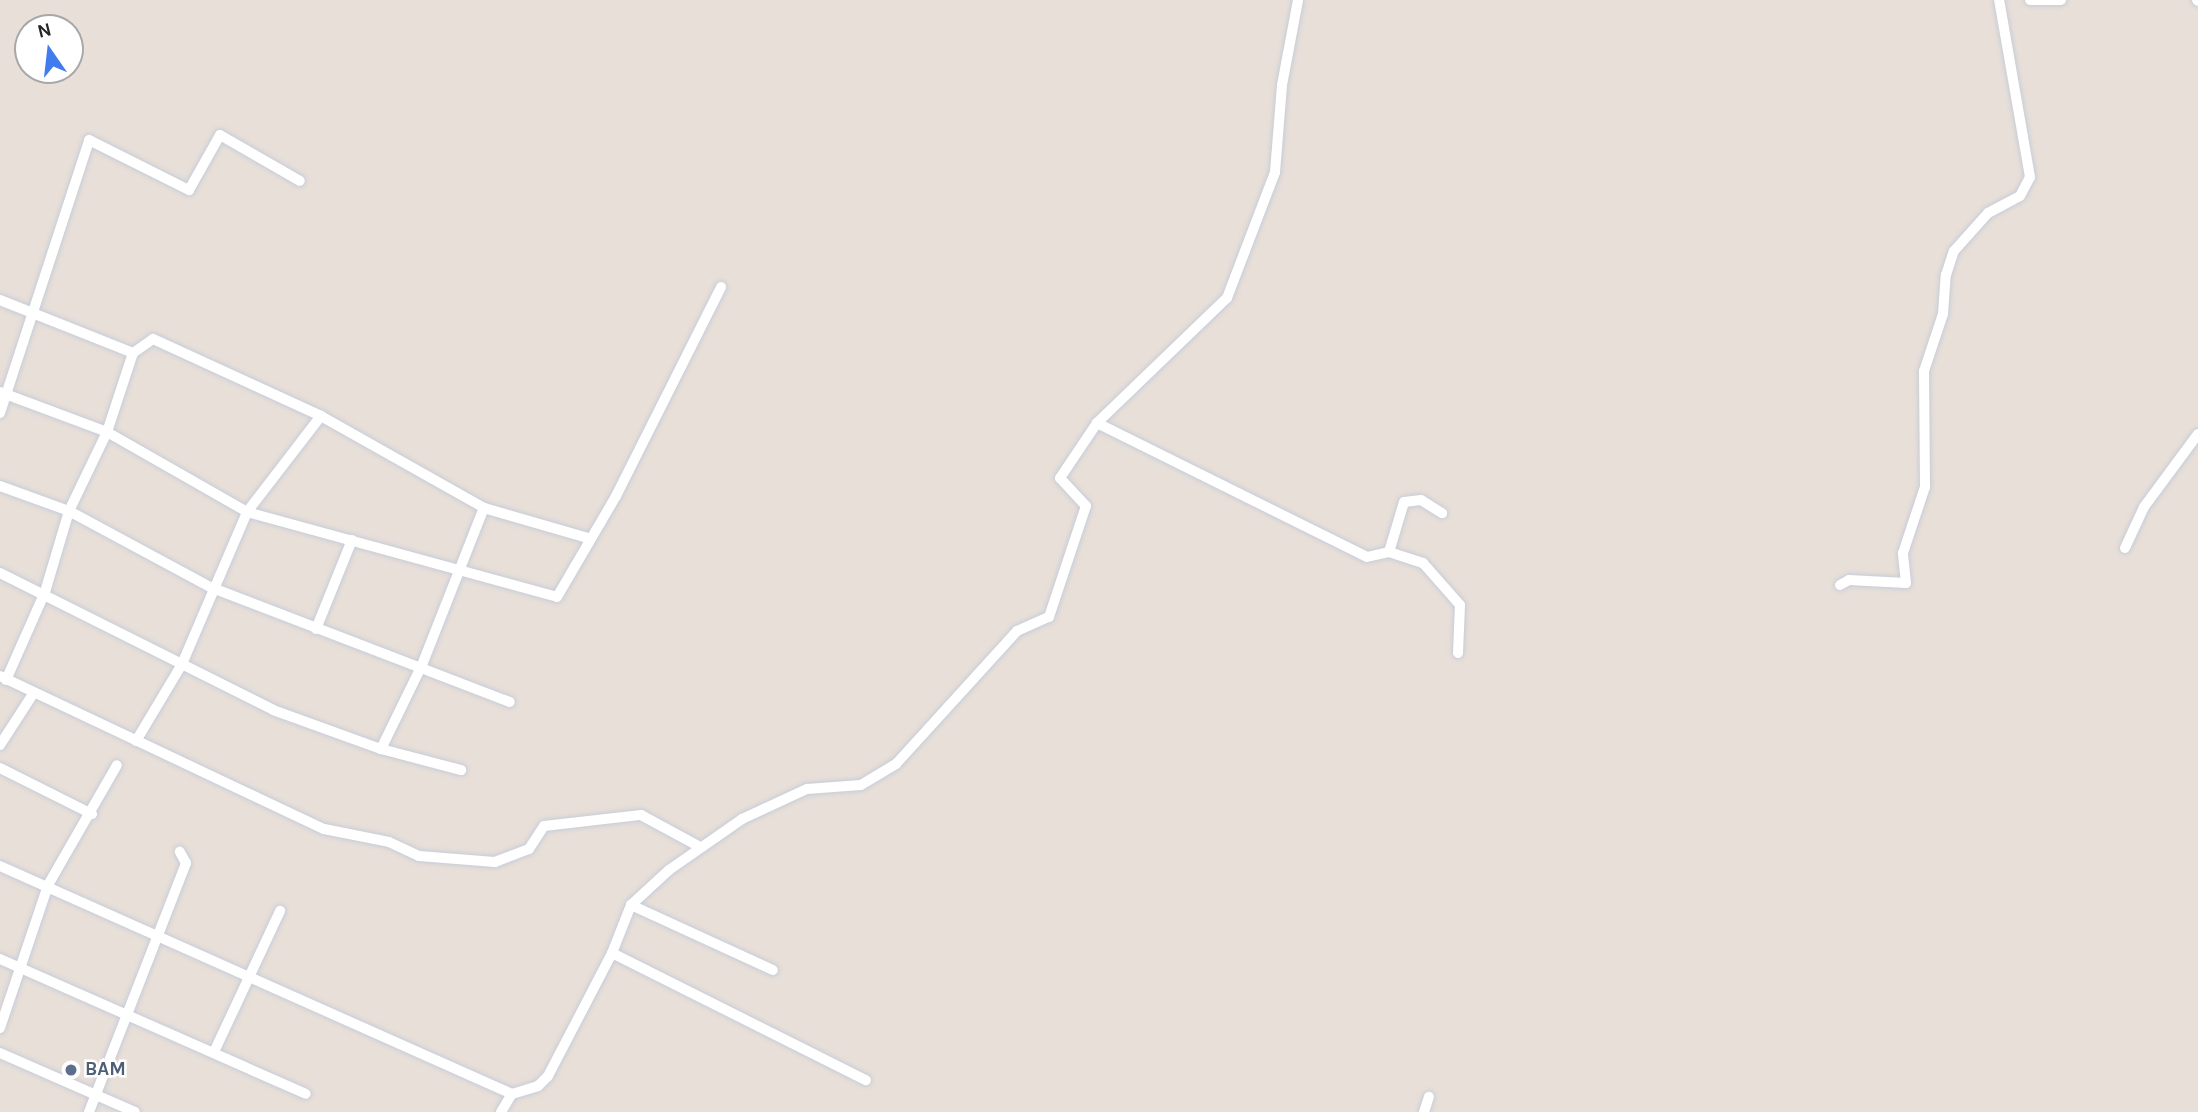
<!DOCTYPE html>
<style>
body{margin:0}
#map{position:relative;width:2198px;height:1112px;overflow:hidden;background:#e8dfd8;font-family:Karla,sans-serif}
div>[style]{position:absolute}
.roads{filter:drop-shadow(0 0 2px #c7cdd8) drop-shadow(0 0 2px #c7cdd8)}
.minor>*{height:10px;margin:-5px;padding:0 5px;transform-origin:5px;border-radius:5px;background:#fff}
.dots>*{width:19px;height:19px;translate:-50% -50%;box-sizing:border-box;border:4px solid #fff;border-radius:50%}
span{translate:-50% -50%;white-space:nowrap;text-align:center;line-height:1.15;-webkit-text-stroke:5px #fff;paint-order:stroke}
.service-label{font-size:19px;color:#4e5e75;font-weight:700}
.left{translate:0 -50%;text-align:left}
.north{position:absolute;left:14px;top:14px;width:70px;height:70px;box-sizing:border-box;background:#fff;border:2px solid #a8a8a8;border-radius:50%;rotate:346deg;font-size:19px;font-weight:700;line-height:28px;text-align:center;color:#262626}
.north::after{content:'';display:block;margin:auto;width:24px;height:32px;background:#427cec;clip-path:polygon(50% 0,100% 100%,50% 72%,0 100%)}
</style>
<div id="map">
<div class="roads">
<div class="minor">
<div style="left:2030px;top:0;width:31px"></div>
<div style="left:2197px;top:0;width:1px;rotate:45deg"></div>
<div style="left:0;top:300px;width:143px;rotate:21.7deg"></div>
<div style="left:0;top:392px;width:114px;rotate:20.5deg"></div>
<div style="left:107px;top:432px;width:161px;rotate:29.7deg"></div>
<div style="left:247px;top:512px;width:321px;rotate:15.3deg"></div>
<div style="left:557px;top:597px;width:117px;rotate:-59.7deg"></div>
<div style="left:616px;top:496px;width:234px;rotate:-63.3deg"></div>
<div style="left:0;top:413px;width:287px;rotate:-71.9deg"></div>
<div style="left:89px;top:140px;width:112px;rotate:26.6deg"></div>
<div style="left:189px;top:190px;width:63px;rotate:-60.6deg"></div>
<div style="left:220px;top:135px;width:92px;rotate:29.9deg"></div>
<div style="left:1097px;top:423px;width:301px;rotate:26.4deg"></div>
<div style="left:1367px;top:557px;width:23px;rotate:-13deg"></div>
<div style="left:1389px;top:552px;width:36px;rotate:18deg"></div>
<div style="left:1423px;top:563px;width:56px;rotate:48.6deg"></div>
<div style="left:1460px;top:605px;width:48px;rotate:92.4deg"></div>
<div style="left:0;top:486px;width:73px;rotate:19.9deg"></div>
<div style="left:69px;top:511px;width:160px;rotate:28.3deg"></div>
<div style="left:210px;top:587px;width:321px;rotate:21deg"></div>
<div style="left:2125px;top:548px;width:45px;rotate:-65.1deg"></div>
<div style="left:2144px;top:507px;width:91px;rotate:-53.5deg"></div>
<div style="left:1389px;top:552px;width:52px;rotate:-73.3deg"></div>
<div style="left:1404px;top:502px;width:17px;rotate:-7deg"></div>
<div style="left:1421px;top:500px;width:25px;rotate:32deg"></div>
<div style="left:0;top:573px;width:305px;rotate:26.6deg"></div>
<div style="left:273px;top:710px;width:115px;rotate:19.9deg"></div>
<div style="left:381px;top:749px;width:83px;rotate:14.7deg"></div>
<div style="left:1840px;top:585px;width:10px;rotate:-29deg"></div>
<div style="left:1849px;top:580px;width:57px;rotate:3deg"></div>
<div style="left:1906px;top:583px;width:30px;rotate:-96deg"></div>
<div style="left:1903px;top:553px;width:70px;rotate:-71.6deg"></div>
<div style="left:1925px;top:487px;width:116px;rotate:-90.5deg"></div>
<div style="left:1924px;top:371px;width:60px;rotate:-71.6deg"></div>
<div style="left:1943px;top:314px;width:39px;rotate:-86deg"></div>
<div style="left:1946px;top:275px;width:25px;rotate:-72deg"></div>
<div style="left:1954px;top:251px;width:51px;rotate:-48.2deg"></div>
<div style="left:1988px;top:213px;width:36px;rotate:-28deg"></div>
<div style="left:2020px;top:196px;width:21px;rotate:-62deg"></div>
<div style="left:2030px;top:177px;width:180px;rotate:-99.9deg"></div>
<div style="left:316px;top:629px;width:96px;rotate:-68deg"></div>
<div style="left:0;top:676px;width:358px;rotate:25.3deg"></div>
<div style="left:324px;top:829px;width:66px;rotate:11.3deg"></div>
<div style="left:389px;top:842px;width:33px;rotate:25deg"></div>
<div style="left:419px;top:856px;width:76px;rotate:4.5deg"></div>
<div style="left:495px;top:862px;width:36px;rotate:-21deg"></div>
<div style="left:529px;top:849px;width:27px;rotate:-57deg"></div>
<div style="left:544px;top:826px;width:98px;rotate:-6.5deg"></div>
<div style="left:641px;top:815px;width:67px;rotate:28.5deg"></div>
<div style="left:6px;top:680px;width:96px;rotate:-66.1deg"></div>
<div style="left:45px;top:592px;width:84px;rotate:-73.5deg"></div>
<div style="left:69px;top:511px;width:88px;rotate:-64.3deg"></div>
<div style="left:107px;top:432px;width:83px;rotate:-71.8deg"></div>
<div style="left:133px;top:353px;width:24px;rotate:-35deg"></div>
<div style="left:153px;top:339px;width:185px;rotate:24.6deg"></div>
<div style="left:321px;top:416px;width:187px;rotate:29.4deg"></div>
<div style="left:484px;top:508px;width:108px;rotate:16.1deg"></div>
<div style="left:136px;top:741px;width:90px;rotate:-59.1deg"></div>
<div style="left:182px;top:664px;width:165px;rotate:-66.8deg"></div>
<div style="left:247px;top:512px;width:121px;rotate:-52.4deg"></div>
<div style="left:0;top:745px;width:61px;rotate:-57.1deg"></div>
<div style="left:381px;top:749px;width:93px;rotate:-64deg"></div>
<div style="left:422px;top:665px;width:169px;rotate:-68.5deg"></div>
<div style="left:0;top:768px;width:103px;rotate:26.6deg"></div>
<div style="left:0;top:866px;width:560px;rotate:24deg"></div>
<div style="left:631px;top:905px;width:156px;rotate:24.6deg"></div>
<div style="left:612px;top:953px;width:284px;rotate:26.6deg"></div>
<div style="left:0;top:959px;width:334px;rotate:23.8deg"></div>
<div style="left:0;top:1028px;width:151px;rotate:-71.4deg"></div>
<div style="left:48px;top:885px;width:138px;rotate:-60.1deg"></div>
<div style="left:214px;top:1052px;width:156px;rotate:-64.9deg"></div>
<div style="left:0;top:1053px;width:147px;rotate:23.6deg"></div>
<div style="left:89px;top:1112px;width:267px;rotate:-68.7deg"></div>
<div style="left:186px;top:863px;width:13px;rotate:-119deg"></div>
<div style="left:501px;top:1112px;width:21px;rotate:-59deg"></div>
<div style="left:512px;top:1094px;width:27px;rotate:-17deg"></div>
<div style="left:538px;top:1086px;width:14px;rotate:-45deg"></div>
<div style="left:548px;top:1076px;width:139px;rotate:-62.5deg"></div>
<div style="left:612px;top:953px;width:52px;rotate:-68.4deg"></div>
<div style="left:631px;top:905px;width:52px;rotate:-42.6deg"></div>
<div style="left:669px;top:870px;width:89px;rotate:-34.9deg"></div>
<div style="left:742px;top:819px;width:72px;rotate:-24.8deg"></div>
<div style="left:807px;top:789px;width:54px;rotate:-4.2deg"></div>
<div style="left:861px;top:785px;width:41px;rotate:-31deg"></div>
<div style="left:896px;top:764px;width:180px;rotate:-47.7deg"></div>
<div style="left:1017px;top:631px;width:35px;rotate:-24deg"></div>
<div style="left:1049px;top:617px;width:117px;rotate:-71.6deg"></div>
<div style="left:1086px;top:506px;width:38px;rotate:-133deg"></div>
<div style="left:1060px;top:478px;width:66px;rotate:-56.1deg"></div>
<div style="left:1097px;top:423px;width:180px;rotate:-43.9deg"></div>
<div style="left:1227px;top:298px;width:135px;rotate:-69.1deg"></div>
<div style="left:1275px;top:172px;width:87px;rotate:-85.4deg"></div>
<div style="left:1282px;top:85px;width:86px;rotate:-79.3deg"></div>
<div style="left:1424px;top:1112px;width:16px;rotate:-72deg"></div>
</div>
</div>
<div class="dots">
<div style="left:71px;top:1070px;background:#5c6f8a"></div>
</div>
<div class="service-label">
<span class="left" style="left:85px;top:1070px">BAM</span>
</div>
<div class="north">N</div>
</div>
